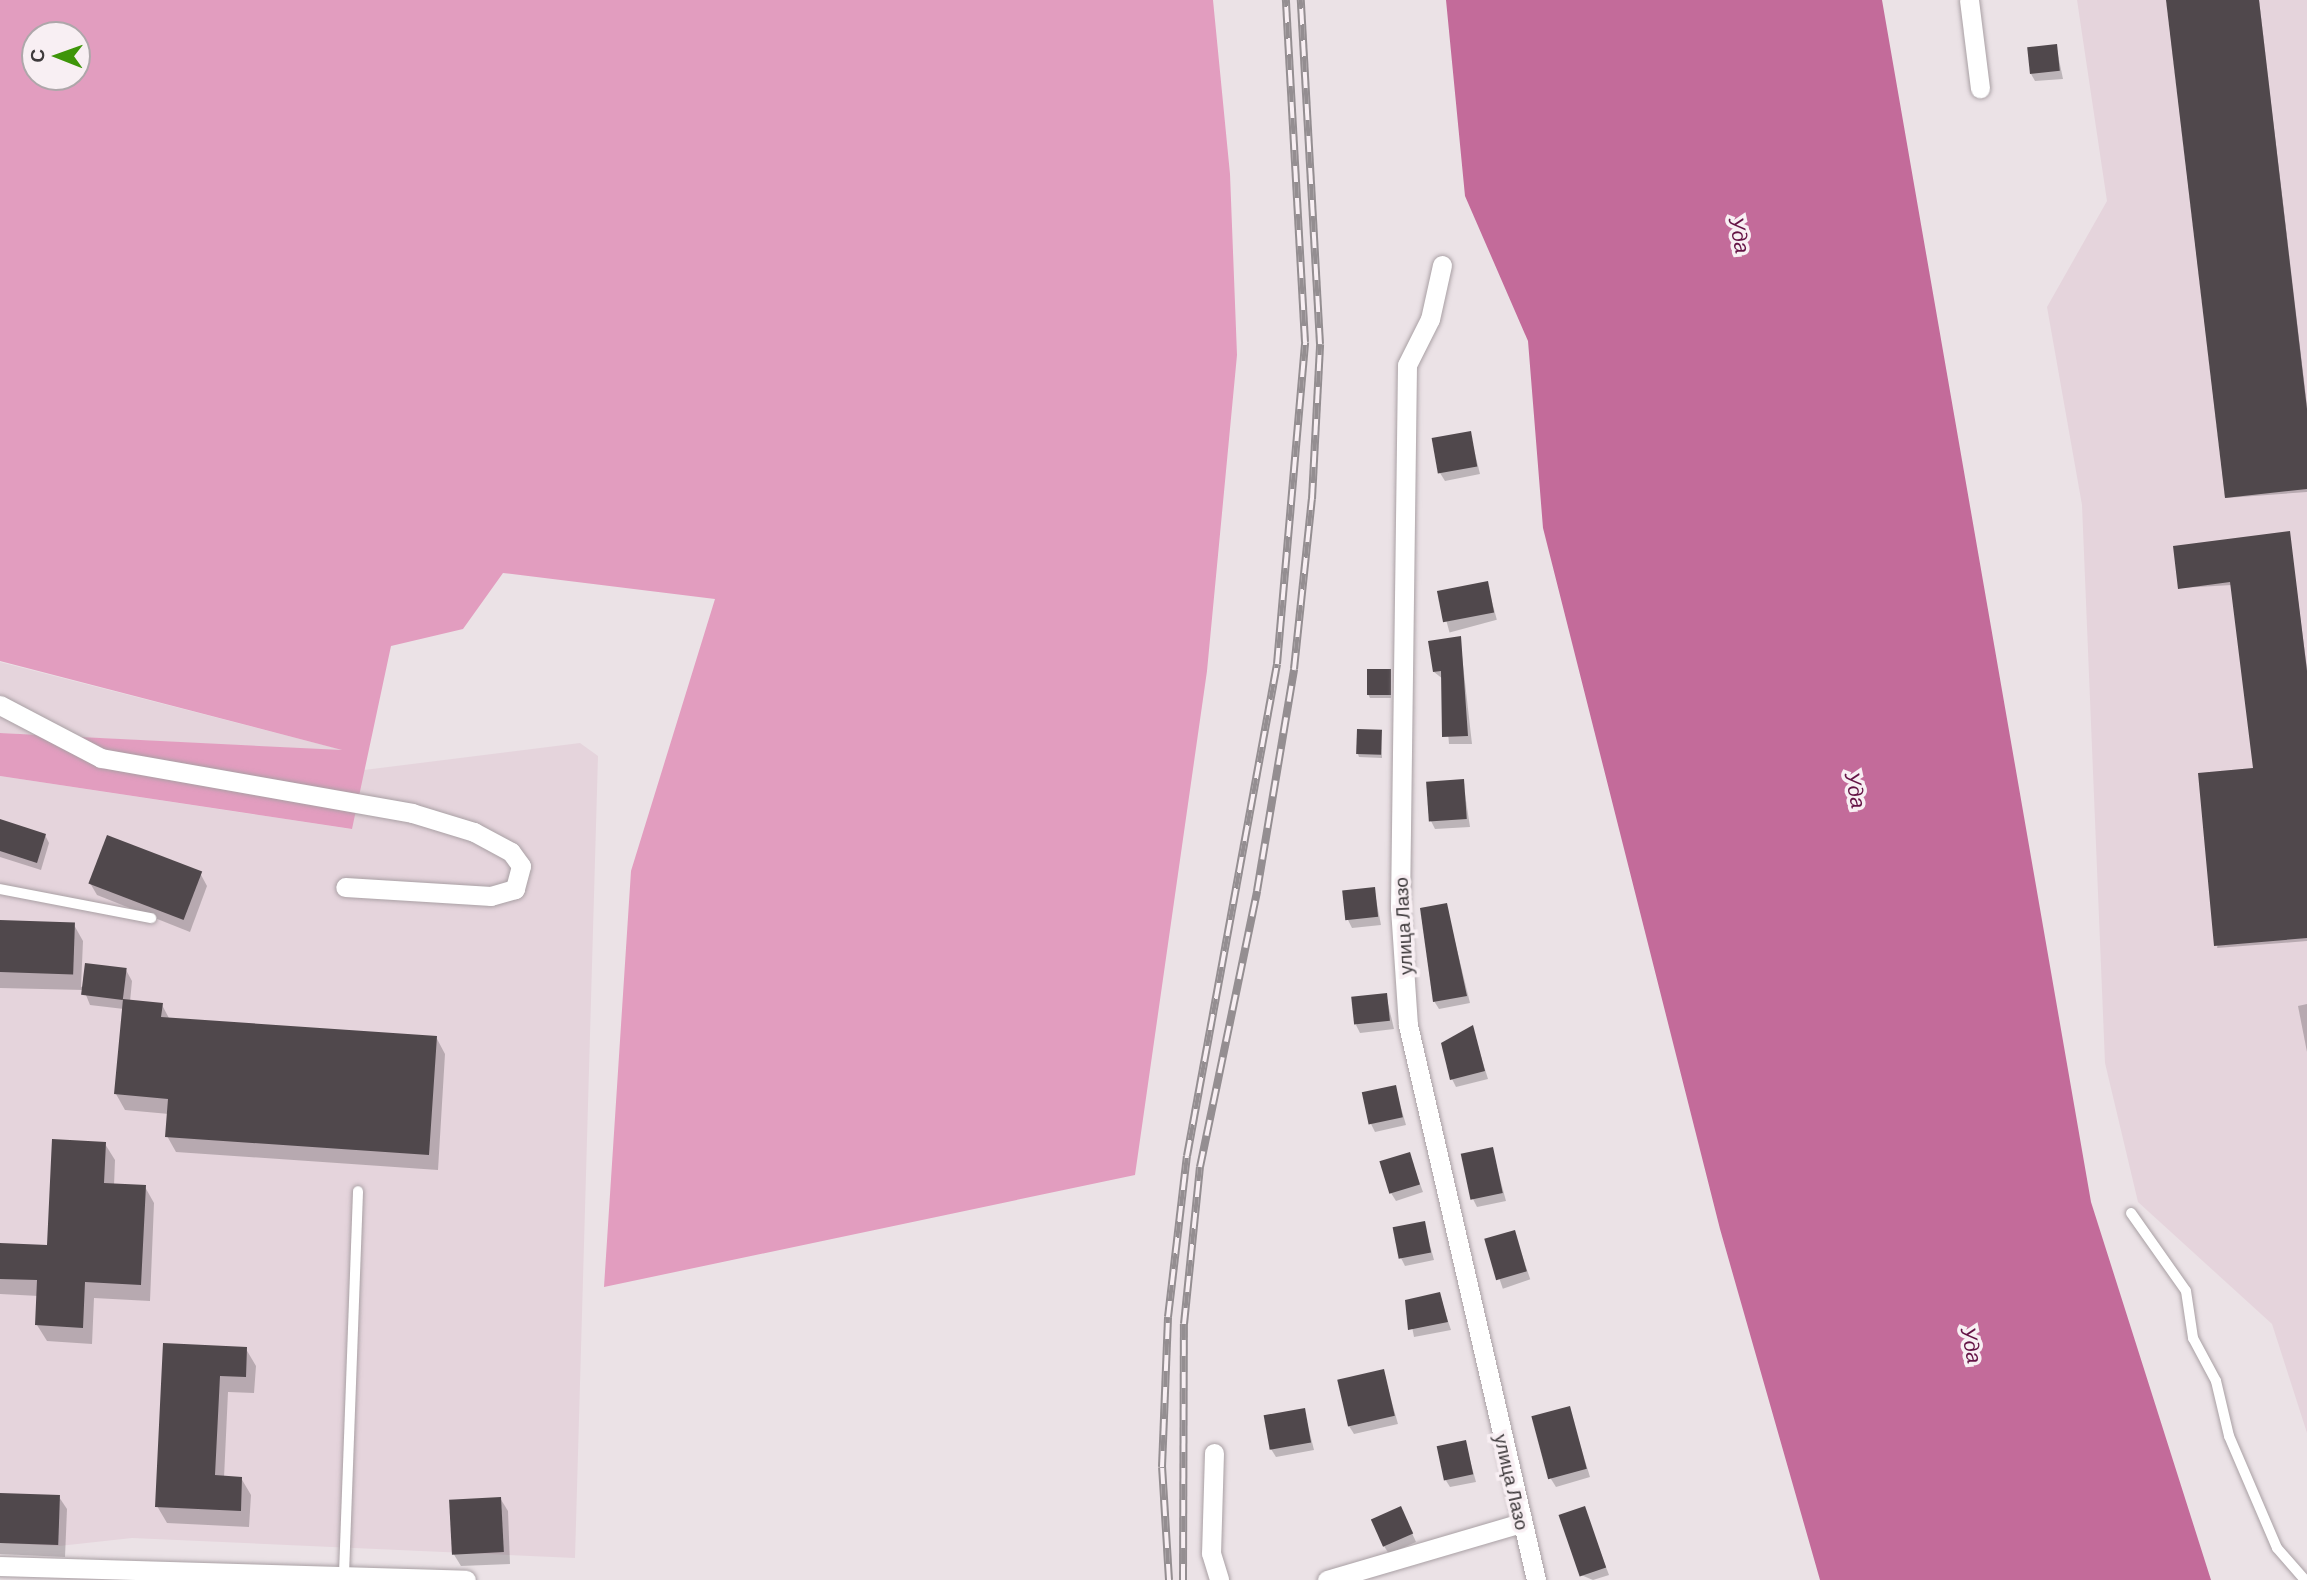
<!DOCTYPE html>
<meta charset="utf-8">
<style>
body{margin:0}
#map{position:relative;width:2307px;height:1580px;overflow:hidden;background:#ebe2e6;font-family:Barlow,sans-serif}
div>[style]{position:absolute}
.built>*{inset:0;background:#e5d4dc}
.green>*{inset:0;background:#e29dbf}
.water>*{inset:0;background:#c36b9a}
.shadow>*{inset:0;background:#0003;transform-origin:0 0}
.building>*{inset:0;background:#50484c;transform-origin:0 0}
.roads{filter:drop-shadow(0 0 2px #a9a0a4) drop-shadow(0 0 2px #a9a0a4)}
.lane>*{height:10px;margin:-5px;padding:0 5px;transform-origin:5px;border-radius:5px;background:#fff}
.street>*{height:19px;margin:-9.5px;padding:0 9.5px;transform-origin:9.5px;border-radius:9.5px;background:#fff}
.rail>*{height:8px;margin-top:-4px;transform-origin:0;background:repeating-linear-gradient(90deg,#f8eff3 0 16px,#948e91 0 32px);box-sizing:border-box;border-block:2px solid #948e91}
span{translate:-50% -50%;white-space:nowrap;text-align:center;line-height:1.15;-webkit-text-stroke:7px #f8eff3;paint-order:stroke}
.street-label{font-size:19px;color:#3e3a3c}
.water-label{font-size:21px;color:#641345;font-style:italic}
.north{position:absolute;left:21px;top:21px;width:70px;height:70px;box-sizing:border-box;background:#f8eff3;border:2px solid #aea7aa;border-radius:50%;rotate:271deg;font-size:19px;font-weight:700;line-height:28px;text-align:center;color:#3e3a3c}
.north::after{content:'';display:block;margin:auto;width:24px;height:32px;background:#3e9509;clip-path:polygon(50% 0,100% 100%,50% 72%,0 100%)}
</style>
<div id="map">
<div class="built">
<div style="clip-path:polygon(2077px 0,2307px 0,2307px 1433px,2272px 1324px,2138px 1202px,2105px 1063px,2082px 505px,2047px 307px,2107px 201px)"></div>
<div style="clip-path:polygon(0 662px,347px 751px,0 733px)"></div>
<div style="clip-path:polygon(580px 743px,598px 756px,575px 1558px,132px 1538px,59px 1546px,0 1543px,0 776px,351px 829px,364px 770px)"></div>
</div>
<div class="green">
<div style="clip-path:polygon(evenodd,0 0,1213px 0,1230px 174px,1237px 355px,1207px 671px,1135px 1175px,604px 1287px,631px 871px,715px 599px,503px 573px,463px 629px,391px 646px,352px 829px,0 776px,0 733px,342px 750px,0 661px,0 0,35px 35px,77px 35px,77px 77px,35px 77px,35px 35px)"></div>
</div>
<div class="water">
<div style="clip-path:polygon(1446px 0,1882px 0,2091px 1202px,2211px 1580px,1820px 1580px,1720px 1229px,1543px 528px,1528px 341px,1465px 196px)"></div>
</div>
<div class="shadow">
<div style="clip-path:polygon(2168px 0,2259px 0,2307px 406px,2307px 492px,2226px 498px)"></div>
<div style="clip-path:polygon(2056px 45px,2063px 79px,2035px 81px,2031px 74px)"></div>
<div style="clip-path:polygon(1470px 433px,1480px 474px,1445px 481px,1440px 473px)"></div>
<div style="clip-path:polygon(2289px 533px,2307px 668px,2307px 941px,2217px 948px,2255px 770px,2232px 585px,2180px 588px)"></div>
<div style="left:1487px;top:583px;width:38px;height:49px;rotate:75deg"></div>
<div style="clip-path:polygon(1460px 638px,1472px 744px,1449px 744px,1443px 679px,1434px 672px)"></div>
<div style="clip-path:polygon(1390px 671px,1391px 698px,1370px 698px,1368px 694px)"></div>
<div style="clip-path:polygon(1381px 731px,1382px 758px,1359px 757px,1358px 754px)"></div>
<div style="clip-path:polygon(1463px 781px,1470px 827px,1435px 829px,1431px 821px)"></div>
<div style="clip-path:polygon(0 821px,45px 835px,49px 843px,41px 870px,0 857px)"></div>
<div style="clip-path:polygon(200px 873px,207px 886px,190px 932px,97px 895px,90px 883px)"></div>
<div style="clip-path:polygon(1374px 889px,1381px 925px,1352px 928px,1348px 920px)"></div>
<div style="clip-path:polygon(1446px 905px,1470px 1003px,1439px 1009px,1434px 1001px)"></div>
<div style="clip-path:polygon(0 922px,74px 925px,83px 941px,81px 987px,126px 970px,132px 981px,130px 1002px,162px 1005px,170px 1020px,436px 1037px,445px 1054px,438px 1170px,176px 1152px,167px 1136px,169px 1114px,125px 1110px,116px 1094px,124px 1009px,90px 1005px,84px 990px,0 988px)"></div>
<div style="clip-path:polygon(1386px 995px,1394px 1029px,1360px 1033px,1356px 1025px)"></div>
<div style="clip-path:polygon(2307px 1004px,2307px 1052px,2298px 1006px)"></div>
<div style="clip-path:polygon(1472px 1028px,1488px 1079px,1456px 1087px,1452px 1079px)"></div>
<div style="clip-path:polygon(1395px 1087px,1406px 1125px,1375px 1132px,1371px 1124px)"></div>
<div style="clip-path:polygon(105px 1144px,115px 1160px,114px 1186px,145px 1187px,154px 1203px,150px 1301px,94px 1298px,92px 1344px,47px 1341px,37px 1325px,39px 1296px,0 1294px,0 1245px,49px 1247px)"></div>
<div style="clip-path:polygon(1492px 1149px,1506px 1201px,1477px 1207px,1473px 1199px)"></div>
<div style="clip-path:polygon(1409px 1154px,1423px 1192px,1396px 1201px,1391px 1193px)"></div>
<div style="clip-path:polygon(1424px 1223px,1434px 1260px,1405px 1266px,1401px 1258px)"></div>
<div style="left:1514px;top:1232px;width:50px;height:29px;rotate:71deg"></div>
<div style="clip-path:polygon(1439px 1294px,1451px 1330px,1414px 1337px,1407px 1301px)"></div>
<div style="clip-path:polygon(165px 1345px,246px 1349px,256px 1366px,254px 1393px,228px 1392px,224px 1478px,241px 1478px,251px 1495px,249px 1527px,167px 1523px,157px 1506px)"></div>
<div style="clip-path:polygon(1383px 1371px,1398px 1424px,1354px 1434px,1349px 1426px)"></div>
<div style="clip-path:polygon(1569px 1408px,1590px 1477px,1556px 1487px,1551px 1479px)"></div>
<div style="clip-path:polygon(1304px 1410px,1314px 1450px,1276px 1457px,1271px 1449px)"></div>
<div style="clip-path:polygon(1465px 1442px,1476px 1482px,1450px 1487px,1445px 1479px)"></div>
<div style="clip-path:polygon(0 1495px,59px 1497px,67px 1509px,65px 1557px,0 1554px)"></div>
<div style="clip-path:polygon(500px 1498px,508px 1511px,510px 1564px,461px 1566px,453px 1553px)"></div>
<div style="clip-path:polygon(1584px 1508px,1609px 1575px,1593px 1580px,1581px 1575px)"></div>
<div style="clip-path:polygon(1404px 1515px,1416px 1542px,1389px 1554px,1384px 1546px)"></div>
</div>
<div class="building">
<div style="clip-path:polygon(2166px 0,2259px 0,2307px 409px,2307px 489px,2225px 498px)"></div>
<div style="left:2057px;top:44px;width:27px;height:30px;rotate:84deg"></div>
<div style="left:1471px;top:431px;width:36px;height:40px;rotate:80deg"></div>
<div style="clip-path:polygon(2290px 531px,2307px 671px,2307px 938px,2214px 946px,2198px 773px,2253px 768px,2230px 582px,2178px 589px,2173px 546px)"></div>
<div style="left:1488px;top:581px;width:32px;height:52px;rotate:79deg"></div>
<div style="clip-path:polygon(1461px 636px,1468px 736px,1442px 737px,1441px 671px,1433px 672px,1428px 641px)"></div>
<div style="left:1367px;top:669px;width:24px;height:26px"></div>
<div style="left:1357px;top:729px;width:25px;height:25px;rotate:2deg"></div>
<div style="left:1464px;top:779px;width:40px;height:38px;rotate:86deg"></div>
<div style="clip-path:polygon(0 819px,46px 834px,37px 863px,0 851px)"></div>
<div style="left:107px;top:835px;width:102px;height:52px;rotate:21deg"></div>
<div style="left:1375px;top:887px;width:30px;height:33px;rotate:84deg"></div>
<div style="clip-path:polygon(1447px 903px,1467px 996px,1433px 1002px,1420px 908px)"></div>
<div style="left:0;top:920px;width:75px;height:52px;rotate:2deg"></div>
<div style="left:85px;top:963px;width:42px;height:32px;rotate:7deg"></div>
<div style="left:1387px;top:993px;width:28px;height:36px;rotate:84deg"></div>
<div style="clip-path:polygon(123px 999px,163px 1003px,161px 1017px,437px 1036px,429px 1155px,165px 1137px,168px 1099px,114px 1094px)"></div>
<div style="clip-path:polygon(1473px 1025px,1485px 1071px,1450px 1080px,1441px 1043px)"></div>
<div style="left:1396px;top:1085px;width:33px;height:35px;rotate:78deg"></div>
<div style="clip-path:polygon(52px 1139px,106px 1142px,104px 1183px,146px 1185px,141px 1285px,85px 1282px,83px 1328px,35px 1325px,37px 1280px,0 1279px,0 1243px,47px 1245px)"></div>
<div style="left:1493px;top:1147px;width:47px;height:33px;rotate:78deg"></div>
<div style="left:1410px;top:1152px;width:34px;height:32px;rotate:73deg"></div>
<div style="left:1425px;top:1221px;width:32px;height:33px;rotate:79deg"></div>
<div style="left:1515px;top:1230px;width:43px;height:32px;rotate:74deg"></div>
<div style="clip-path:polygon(1440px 1292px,1448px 1322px,1408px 1330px,1405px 1300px)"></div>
<div style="clip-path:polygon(163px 1343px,247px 1347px,246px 1377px,220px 1376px,215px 1475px,242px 1477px,241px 1511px,155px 1507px)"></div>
<div style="left:1384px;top:1369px;width:48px;height:48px;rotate:77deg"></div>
<div style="left:1570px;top:1406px;width:65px;height:40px;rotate:75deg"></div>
<div style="left:1305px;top:1408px;width:35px;height:42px;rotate:80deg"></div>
<div style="left:1466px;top:1440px;width:35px;height:30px;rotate:78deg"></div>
<div style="left:0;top:1493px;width:60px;height:50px;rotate:2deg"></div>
<div style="left:501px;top:1497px;width:55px;height:52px;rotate:87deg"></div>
<div style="left:1401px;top:1506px;width:30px;height:33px;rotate:66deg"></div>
<div style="left:1585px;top:1506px;width:65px;height:28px;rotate:71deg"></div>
</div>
<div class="roads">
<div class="lane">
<div style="left:0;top:889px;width:154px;rotate:10.9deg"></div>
<div style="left:2131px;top:1213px;width:95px;rotate:54.8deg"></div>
<div style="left:2186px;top:1291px;width:48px;rotate:81.5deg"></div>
<div style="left:2193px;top:1338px;width:49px;rotate:61.9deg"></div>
<div style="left:2216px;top:1381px;width:57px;rotate:76.7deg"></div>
<div style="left:2229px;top:1436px;width:122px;rotate:66.8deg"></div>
<div style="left:2277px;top:1548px;width:43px;rotate:48.8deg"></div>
<div style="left:344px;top:1574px;width:383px;rotate:-87.9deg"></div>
</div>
<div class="street">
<div style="left:1969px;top:0;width:89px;rotate:82.9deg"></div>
<div style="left:1442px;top:265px;width:55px;rotate:102.5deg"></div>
<div style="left:1430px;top:319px;width:51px;rotate:116.6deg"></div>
<div style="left:1407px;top:365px;width:543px;rotate:90.74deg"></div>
<div style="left:1400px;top:908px;width:117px;rotate:86.1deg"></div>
<div style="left:1408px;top:1025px;width:570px;rotate:77.01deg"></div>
<div style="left:0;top:705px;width:114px;rotate:27.7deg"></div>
<div style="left:101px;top:758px;width:316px;rotate:10deg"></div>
<div style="left:412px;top:813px;width:65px;rotate:17deg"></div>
<div style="left:474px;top:832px;width:42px;rotate:28.4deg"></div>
<div style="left:511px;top:852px;width:17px;rotate:54deg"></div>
<div style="left:521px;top:866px;width:24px;rotate:105deg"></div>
<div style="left:515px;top:889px;width:25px;rotate:164deg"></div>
<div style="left:491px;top:896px;width:146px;rotate:-176.5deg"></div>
<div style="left:1214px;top:1453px;width:100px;rotate:91.7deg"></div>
<div style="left:1211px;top:1553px;width:28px;rotate:73deg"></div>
<div style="left:0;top:1566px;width:466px;rotate:1.7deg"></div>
<div style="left:1327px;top:1580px;width:202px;rotate:-16.4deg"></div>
</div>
</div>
<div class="rail">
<div style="left:1169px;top:1580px;width:113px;rotate:-93.5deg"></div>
<div style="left:1162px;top:1467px;width:150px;rotate:-87.7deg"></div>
<div style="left:1168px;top:1317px;width:162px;rotate:-83.3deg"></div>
<div style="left:1187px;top:1156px;width:500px;rotate:-79.63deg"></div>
<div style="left:1277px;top:664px;width:323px;rotate:-85deg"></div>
<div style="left:1305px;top:342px;width:343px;rotate:-93.2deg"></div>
<div style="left:1183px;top:1580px;width:256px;rotate:-89.8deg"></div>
<div style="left:1184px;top:1324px;width:158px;rotate:-84.2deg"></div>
<div style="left:1200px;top:1167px;width:282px;rotate:-78.3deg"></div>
<div style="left:1257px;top:891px;width:225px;rotate:-80.5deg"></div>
<div style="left:1294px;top:669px;width:171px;rotate:-84deg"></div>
<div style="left:1312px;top:499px;width:155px;rotate:-87deg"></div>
<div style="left:1320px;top:344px;width:345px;rotate:-93.2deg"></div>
</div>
<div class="street-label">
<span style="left:1403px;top:926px;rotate:-93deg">улица Лазо</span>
<span style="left:1512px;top:1482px;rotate:77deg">улица Лазо</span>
</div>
<div class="water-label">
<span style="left:1740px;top:235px;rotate:78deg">Уда</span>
<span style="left:1856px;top:790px;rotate:78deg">Уда</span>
<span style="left:1972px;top:1345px;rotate:78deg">Уда</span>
</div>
<div class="north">С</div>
</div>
